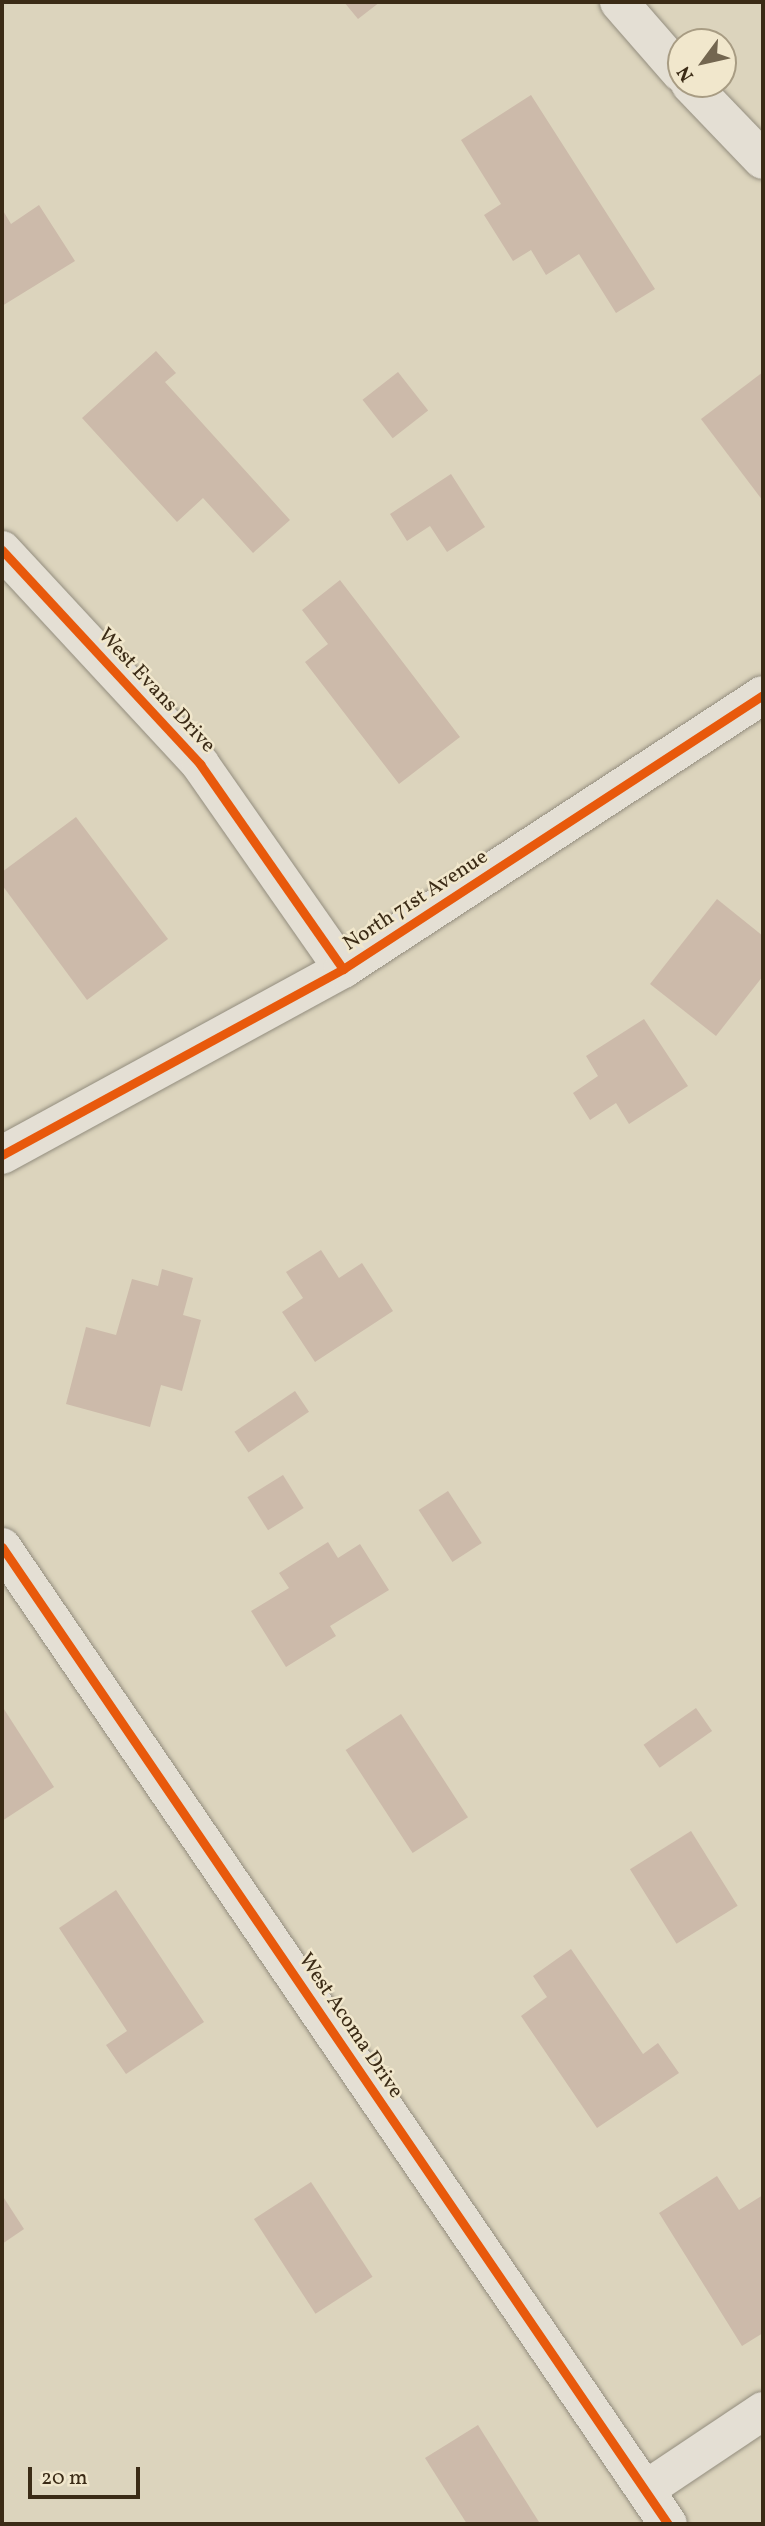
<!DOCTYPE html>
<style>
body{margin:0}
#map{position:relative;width:765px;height:2526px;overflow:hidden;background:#dcd4bd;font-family:Vollkorn,serif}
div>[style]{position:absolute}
.building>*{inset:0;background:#ccbaaa;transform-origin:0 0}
.roads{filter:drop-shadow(0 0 2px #938d7e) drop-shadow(0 0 2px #938d7e)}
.minor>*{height:38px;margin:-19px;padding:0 19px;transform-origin:19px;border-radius:19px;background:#e4dfd4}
.cycleway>*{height:9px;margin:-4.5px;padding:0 4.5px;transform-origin:4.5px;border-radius:4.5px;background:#e8590c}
span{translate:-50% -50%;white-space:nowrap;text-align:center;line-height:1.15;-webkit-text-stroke:5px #f1e7cc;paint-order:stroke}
.street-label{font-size:21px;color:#3b2b16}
.frame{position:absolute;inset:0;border:4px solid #3b2b16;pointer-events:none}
.north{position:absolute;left:667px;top:28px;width:70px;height:70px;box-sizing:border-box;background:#f1e7cc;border:2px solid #a89c83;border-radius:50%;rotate:237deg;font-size:19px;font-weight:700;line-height:28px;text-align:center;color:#3b2b16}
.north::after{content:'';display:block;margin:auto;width:24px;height:32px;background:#736650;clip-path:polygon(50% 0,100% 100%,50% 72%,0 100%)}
.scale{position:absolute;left:28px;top:2467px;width:112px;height:32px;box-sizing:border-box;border:4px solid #3b2b16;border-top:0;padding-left:9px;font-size:21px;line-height:24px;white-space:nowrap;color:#3b2b16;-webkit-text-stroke:5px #f1e7cc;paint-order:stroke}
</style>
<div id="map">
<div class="building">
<div style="clip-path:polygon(344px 2px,380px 2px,358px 19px)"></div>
<div style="clip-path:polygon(531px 95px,655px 289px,616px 313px,579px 254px,546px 275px,531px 250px,513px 261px,484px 215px,501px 204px,461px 140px)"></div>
<div style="clip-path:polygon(39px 205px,75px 261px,2px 306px,2px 209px,11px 224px)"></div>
<div style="clip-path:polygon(156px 351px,176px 373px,165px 382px,290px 520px,253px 553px,203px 498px,177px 522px,82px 418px)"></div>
<div style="left:398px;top:372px;width:49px;height:45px;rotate:52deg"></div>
<div style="clip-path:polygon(763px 372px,763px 501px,701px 419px)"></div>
<div style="clip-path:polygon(451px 474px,485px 527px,447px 552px,430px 526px,407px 541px,390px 514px)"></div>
<div style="clip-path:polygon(340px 580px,460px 737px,399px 784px,305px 662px,328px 644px,302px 610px)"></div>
<div style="clip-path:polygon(76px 817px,168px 939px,87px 1000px,2px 885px,2px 872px)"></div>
<div style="clip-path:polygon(717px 899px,763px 936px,763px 976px,716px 1036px,650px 984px)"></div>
<div style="clip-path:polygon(644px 1019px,688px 1086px,629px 1124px,616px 1103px,590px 1120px,573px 1093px,598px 1076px,586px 1056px)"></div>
<div style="clip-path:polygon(321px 1250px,339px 1278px,362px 1263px,393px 1311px,315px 1362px,282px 1312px,303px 1298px,286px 1272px)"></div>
<div style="clip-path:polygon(162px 1269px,193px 1278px,183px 1315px,201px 1320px,182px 1391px,161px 1385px,150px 1427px,66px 1404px,86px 1327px,116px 1335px,132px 1279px,158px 1286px)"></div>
<div style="left:295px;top:1391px;width:25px;height:73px;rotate:56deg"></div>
<div style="left:283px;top:1475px;width:39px;height:42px;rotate:58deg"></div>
<div style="left:448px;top:1491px;width:62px;height:35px;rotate:57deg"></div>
<div style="clip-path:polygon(328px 1542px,338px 1558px,360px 1544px,389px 1590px,330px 1626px,336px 1636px,286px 1667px,251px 1611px,289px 1588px,279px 1573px)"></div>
<div style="clip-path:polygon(2px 1706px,54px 1787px,2px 1821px)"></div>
<div style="left:696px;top:1708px;width:28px;height:64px;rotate:55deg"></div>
<div style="left:401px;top:1714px;width:123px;height:66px;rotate:57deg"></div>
<div style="left:691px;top:1831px;width:88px;height:72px;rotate:58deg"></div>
<div style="clip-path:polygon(116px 1890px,204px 2022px,126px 2074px,106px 2045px,127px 2031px,59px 1928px)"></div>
<div style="clip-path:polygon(571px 1949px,643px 2054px,658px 2043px,679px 2073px,597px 2128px,521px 2016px,547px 1997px,533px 1976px)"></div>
<div style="clip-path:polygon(717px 2176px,739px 2210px,763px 2195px,763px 2333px,742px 2346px,659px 2213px)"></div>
<div style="left:311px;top:2182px;width:113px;height:68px;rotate:57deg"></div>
<div style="clip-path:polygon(2px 2195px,24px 2229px,2px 2244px)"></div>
<div style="clip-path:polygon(478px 2425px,539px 2522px,536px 2524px,467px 2524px,425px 2458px)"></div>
</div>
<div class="roads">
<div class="minor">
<div style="left:619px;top:2px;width:94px;rotate:48.9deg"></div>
<div style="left:690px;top:84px;width:105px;rotate:46.2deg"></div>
<div style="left:2px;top:550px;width:292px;rotate:47.2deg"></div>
<div style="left:200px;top:764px;width:250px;rotate:55.1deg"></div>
<div style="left:2px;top:1155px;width:388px;rotate:-28.6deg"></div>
<div style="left:343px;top:969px;width:501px;rotate:-33.12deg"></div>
<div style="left:2px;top:1547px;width:1182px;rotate:55.72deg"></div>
<div style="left:645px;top:2490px;width:142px;rotate:-33.8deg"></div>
</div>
</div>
<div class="cycleway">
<div style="left:2px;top:550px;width:292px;rotate:47.2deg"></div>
<div style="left:200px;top:764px;width:250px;rotate:55.1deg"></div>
<div style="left:2px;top:1155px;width:388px;rotate:-28.6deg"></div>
<div style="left:343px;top:969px;width:501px;rotate:-33.12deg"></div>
<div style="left:2px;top:1547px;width:1182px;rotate:55.72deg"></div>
</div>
<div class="street-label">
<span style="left:156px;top:691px;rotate:47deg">West Evans Drive</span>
<span style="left:416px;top:901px;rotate:-33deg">North 71st Avenue</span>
<span style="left:350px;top:2026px;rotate:56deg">West Acoma Drive</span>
</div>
<div class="frame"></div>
<div class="north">N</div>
<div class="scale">20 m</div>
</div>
